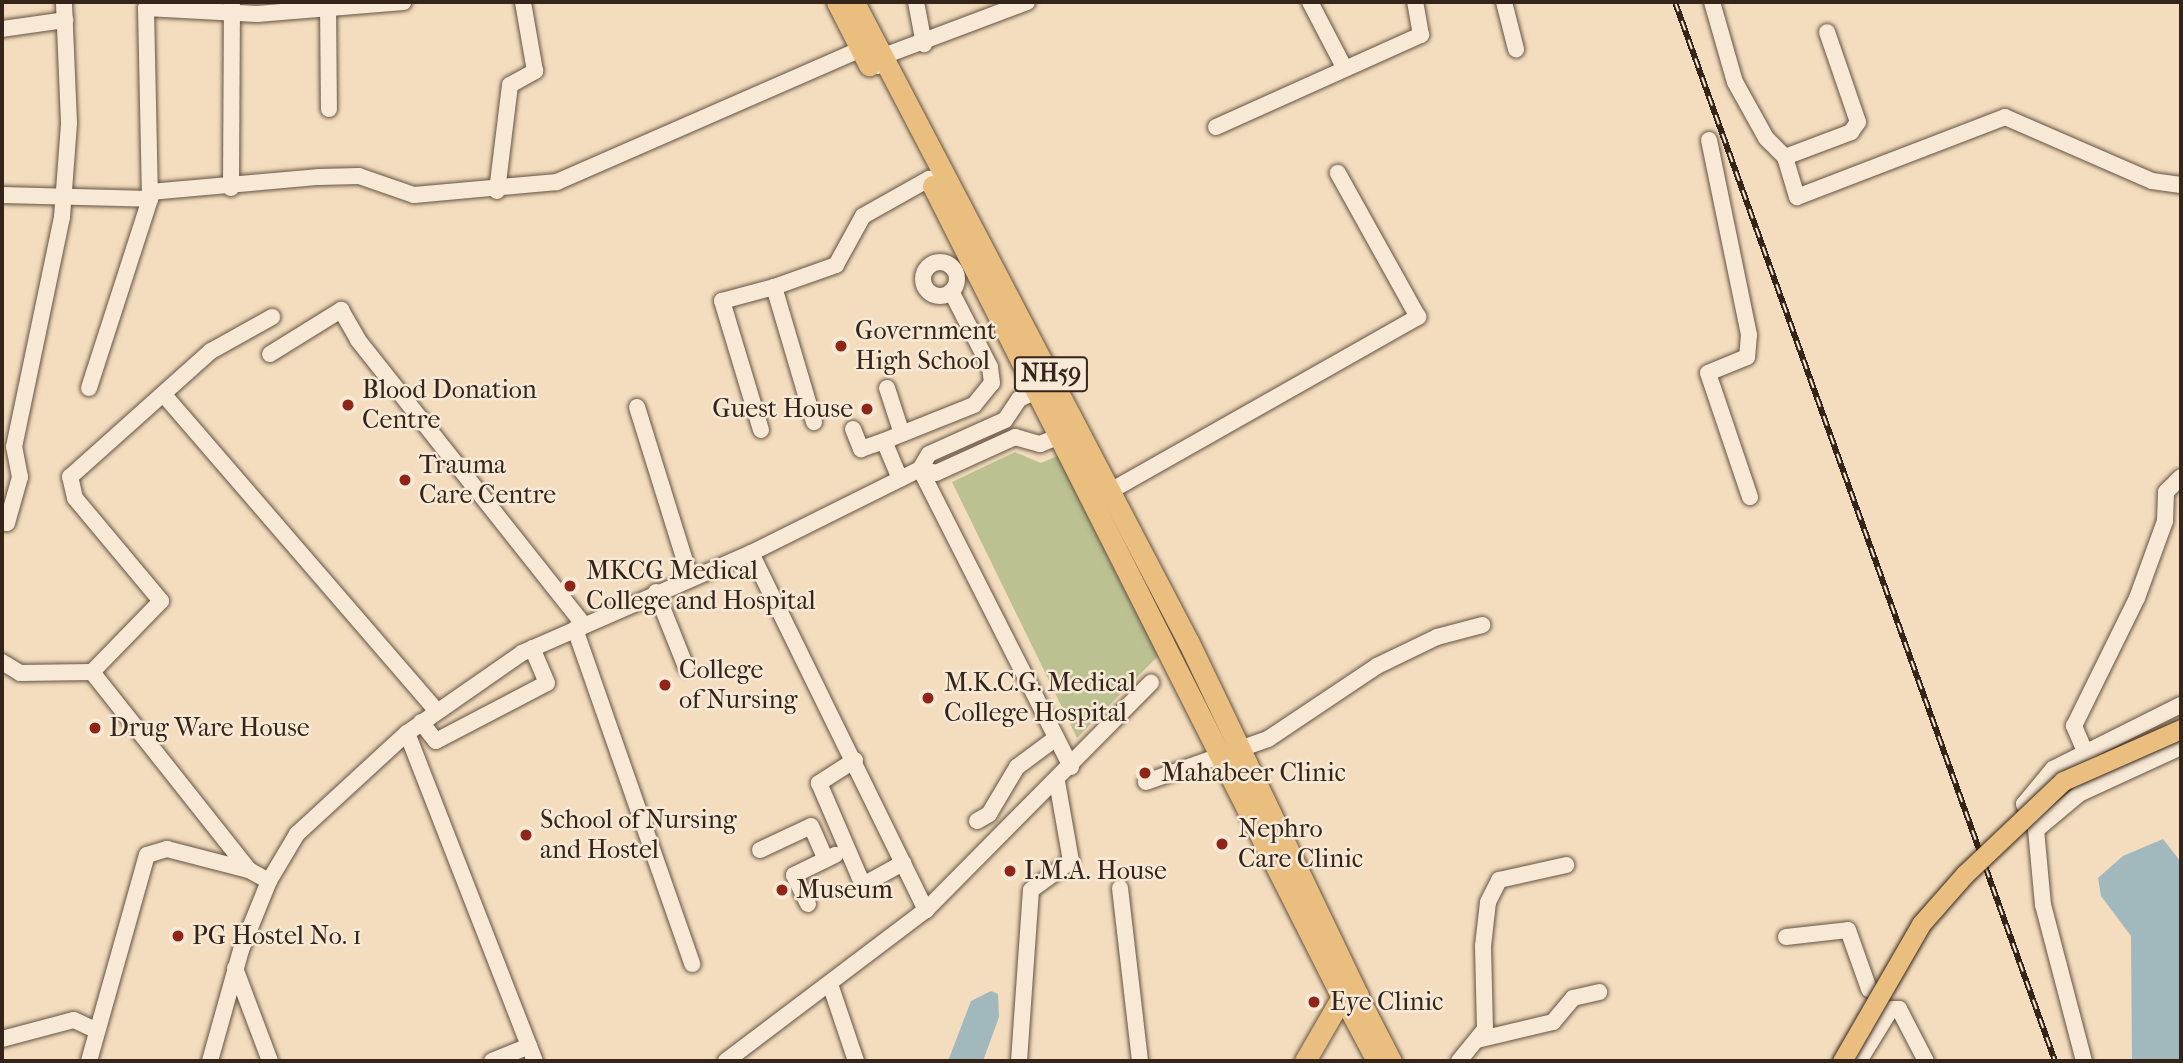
<!DOCTYPE html>
<style>
body{margin:0}
#map{position:relative;width:2183px;height:1063px;overflow:hidden;background:#f3ddbe;font-family:"IM FELL French Canon",serif}
div>[style]{position:absolute}
.green>*{inset:0;background:#bbc191}
.water>*{inset:0;background:#a1b8bd}
.roads{filter:drop-shadow(0 0 2px #645242) drop-shadow(0 0 2px #645242)}
.minor>*{height:16px;margin:-8px;padding:0 8px;transform-origin:8px;border-radius:8px;background:#f7e9d5}
.minor>.ring{margin:-8px;padding:0;box-sizing:content-box;background:none;border:16px solid #f7e9d5;border-radius:50%}
.major>*{height:19px;margin:-9.5px;padding:0 9.5px;transform-origin:9.5px;border-radius:9.5px;background:#eabe7f}
.highway>*{height:21px;margin:-10.5px;padding:0 10.5px;transform-origin:10.5px;border-radius:10.5px;background:#eabe7f}
.rail>*{height:6px;margin-top:-3px;transform-origin:0;background:repeating-linear-gradient(90deg,#f7e9d5 0 10px,#352419 0 20px);box-sizing:border-box;border-block:2px solid #352419}
.bridges{filter:drop-shadow(0 0 2px #352419) drop-shadow(0 0 2px #352419)}
.major-bridge>*{height:19px;margin:-9.5px;padding:0 9.5px;transform-origin:9.5px;border-radius:9.5px;background:#eabe7f}
.dots>*{width:19px;height:19px;translate:-50% -50%;box-sizing:border-box;border:4px solid #f7e9d5;border-radius:50%}
span{translate:-50% -50%;white-space:nowrap;text-align:center;line-height:1.15;-webkit-text-stroke:5px #f7e9d5;paint-order:stroke}
.shield-label span{padding:2px 5px;background:#f7e9d5;border:2px solid;border-radius:5px;-webkit-text-stroke-width:0}
.shield-label{font-size:24px;color:#352419;font-weight:700}
.poi-label{font-size:26px;color:#352419}
.left{translate:0 -50%;text-align:left}
.right{translate:-100% -50%;text-align:right}
.frame{position:absolute;inset:0;border:4px solid #352419;pointer-events:none}
</style>
<div id="map">
<div class="green">
<div style="clip-path:polygon(1015px 452px,1041px 463px,1062px 454px,1165px 649px,1077px 738px,952px 482px)"></div>
</div>
<div class="water">
<div style="clip-path:polygon(2163px 839px,2181px 862px,2181px 1061px,2132px 1061px,2131px 936px,2101px 896px,2098px 878px,2123px 856px)"></div>
<div style="clip-path:polygon(991px 991px,998px 994px,999px 1017px,983px 1061px,948px 1061px,971px 1001px)"></div>
</div>
<div class="roads">
<div class="minor">
<div style="left:328px;top:2px;width:107px;rotate:89.5deg"></div>
<div style="left:916px;top:2px;width:43px;rotate:79.2deg"></div>
<div style="left:1310px;top:2px;width:71px;rotate:62.4deg"></div>
<div style="left:1504px;top:2px;width:49px;rotate:75.7deg"></div>
<div style="left:1712px;top:2px;width:83px;rotate:74deg"></div>
<div style="left:1735px;top:82px;width:64px;rotate:61deg"></div>
<div style="left:1766px;top:138px;width:27px;rotate:45deg"></div>
<div style="left:1785px;top:157px;width:42px;rotate:73.3deg"></div>
<div style="left:1797px;top:197px;width:223px;rotate:-21deg"></div>
<div style="left:2005px;top:117px;width:160px;rotate:23.5deg"></div>
<div style="left:2152px;top:181px;width:29px;rotate:8deg"></div>
<div style="left:2px;top:29px;width:64px;rotate:-8.1deg"></div>
<div style="left:877px;top:66px;width:10px;rotate:-66deg"></div>
<div style="left:881px;top:57px;width:156px;rotate:-20.6deg"></div>
<div style="left:1216px;top:127px;width:225px;rotate:-24.2deg"></div>
<div style="left:1421px;top:35px;width:34px;rotate:-100deg"></div>
<div style="left:1709px;top:140px;width:199px;rotate:78.4deg"></div>
<div style="left:1749px;top:335px;width:22px;rotate:95deg"></div>
<div style="left:1747px;top:357px;width:42px;rotate:157.7deg"></div>
<div style="left:1708px;top:373px;width:131px;rotate:71.3deg"></div>
<div style="left:1785px;top:157px;width:71px;rotate:-20.7deg"></div>
<div style="left:1851px;top:132px;width:12px;rotate:-55deg"></div>
<div style="left:1858px;top:122px;width:95px;rotate:-109deg"></div>
<div style="left:231px;top:188px;width:186px;rotate:-89.7deg"></div>
<div style="left:497px;top:191px;width:107px;rotate:-83deg"></div>
<div style="left:510px;top:85px;width:29px;rotate:-29deg"></div>
<div style="left:535px;top:71px;width:70px;rotate:-99.9deg"></div>
<div style="left:150px;top:192px;width:170px;rotate:-5.1deg"></div>
<div style="left:319px;top:177px;width:40px;rotate:-1.4deg"></div>
<div style="left:359px;top:176px;width:58px;rotate:19.1deg"></div>
<div style="left:414px;top:195px;width:144px;rotate:-5.2deg"></div>
<div style="left:557px;top:182px;width:340px;rotate:-23.6deg"></div>
<div style="left:2px;top:195px;width:148px;rotate:1.5deg"></div>
<div class="ring" style="left:923px;top:262px;width:18px;height:18px"></div>
<div style="left:774px;top:287px;width:66px;rotate:-19.5deg"></div>
<div style="left:836px;top:265px;width:56px;rotate:-61.1deg"></div>
<div style="left:863px;top:216px;width:76px;rotate:-29.3deg"></div>
<div style="left:270px;top:354px;width:84px;rotate:-31.8deg"></div>
<div style="left:341px;top:310px;width:34px;rotate:60deg"></div>
<div style="left:358px;top:340px;width:364px;rotate:51.6deg"></div>
<div style="left:89px;top:388px;width:199px;rotate:-72.1deg"></div>
<div style="left:150px;top:199px;width:191px;rotate:-91.2deg"></div>
<div style="left:146px;top:8px;width:111px;rotate:3.1deg"></div>
<div style="left:257px;top:14px;width:147px;rotate:-4.7deg"></div>
<div style="left:887px;top:388px;width:48px;rotate:71.9deg"></div>
<div style="left:165px;top:396px;width:416px;rotate:49.2deg"></div>
<div style="left:637px;top:407px;width:178px;rotate:72.7deg"></div>
<div style="left:853px;top:429px;width:22px;rotate:68deg"></div>
<div style="left:861px;top:449px;width:24px;rotate:-19deg"></div>
<div style="left:761px;top:430px;width:135px;rotate:-106.8deg"></div>
<div style="left:722px;top:301px;width:54px;rotate:-15.1deg"></div>
<div style="left:774px;top:287px;width:141px;rotate:73.5deg"></div>
<div style="left:920px;top:469px;width:334px;rotate:63.1deg"></div>
<div style="left:920px;top:469px;width:16px;rotate:14deg"></div>
<div style="left:936px;top:473px;width:87px;rotate:-24.5deg"></div>
<div style="left:1015px;top:437px;width:26px;rotate:16deg"></div>
<div style="left:1040px;top:444px;width:29px;rotate:-22deg"></div>
<div style="left:920px;top:469px;width:17px;rotate:-59deg"></div>
<div style="left:929px;top:454px;width:83px;rotate:-24.1deg"></div>
<div style="left:1005px;top:420px;width:25px;rotate:-56deg"></div>
<div style="left:1019px;top:399px;width:30px;rotate:-24deg"></div>
<div style="left:900px;top:479px;width:41px;rotate:-112.8deg"></div>
<div style="left:884px;top:441px;width:97px;rotate:-21.8deg"></div>
<div style="left:974px;top:405px;width:28px;rotate:-51deg"></div>
<div style="left:992px;top:383px;width:16px;rotate:-97deg"></div>
<div style="left:990px;top:367px;width:85px;rotate:-117.2deg"></div>
<div style="left:1112px;top:490px;width:352px;rotate:-29.5deg"></div>
<div style="left:1418px;top:317px;width:165px;rotate:-119.1deg"></div>
<div style="left:2px;top:522px;width:5px;rotate:11deg"></div>
<div style="left:7px;top:523px;width:48px;rotate:-74.2deg"></div>
<div style="left:20px;top:477px;width:31px;rotate:-101deg"></div>
<div style="left:14px;top:447px;width:235px;rotate:-78.2deg"></div>
<div style="left:62px;top:217px;width:94px;rotate:-85.7deg"></div>
<div style="left:69px;top:123px;width:121px;rotate:-92.4deg"></div>
<div style="left:751px;top:553px;width:398px;rotate:63.9deg"></div>
<div style="left:656px;top:592px;width:81px;rotate:68.2deg"></div>
<div style="left:575px;top:629px;width:355px;rotate:70.7deg"></div>
<div style="left:2px;top:662px;width:21px;rotate:31deg"></div>
<div style="left:20px;top:673px;width:72px;rotate:-0.8deg"></div>
<div style="left:92px;top:672px;width:253px;rotate:51.6deg"></div>
<div style="left:249px;top:870px;width:23px;rotate:29deg"></div>
<div style="left:92px;top:672px;width:99px;rotate:-45.8deg"></div>
<div style="left:161px;top:601px;width:134px;rotate:-129.9deg"></div>
<div style="left:75px;top:498px;width:22px;rotate:-103deg"></div>
<div style="left:70px;top:477px;width:189px;rotate:-41.8deg"></div>
<div style="left:211px;top:351px;width:70px;rotate:-29.1deg"></div>
<div style="left:421px;top:722px;width:24px;rotate:52deg"></div>
<div style="left:436px;top:741px;width:125px;rotate:-27.6deg"></div>
<div style="left:547px;top:683px;width:38px;rotate:-113deg"></div>
<div style="left:407px;top:733px;width:352px;rotate:68.7deg"></div>
<div style="left:855px;top:760px;width:43px;rotate:147.4deg"></div>
<div style="left:819px;top:783px;width:101px;rotate:66.7deg"></div>
<div style="left:859px;top:876px;width:10px;rotate:66deg"></div>
<div style="left:863px;top:885px;width:46px;rotate:-28.8deg"></div>
<div style="left:2096px;top:777px;width:56px;rotate:-113.3deg"></div>
<div style="left:2074px;top:726px;width:143px;rotate:-63.8deg"></div>
<div style="left:2137px;top:598px;width:82px;rotate:-70deg"></div>
<div style="left:2165px;top:521px;width:29px;rotate:-88deg"></div>
<div style="left:2166px;top:492px;width:21px;rotate:-45deg"></div>
<div style="left:1146px;top:782px;width:129px;rotate:-19.4deg"></div>
<div style="left:1268px;top:739px;width:131px;rotate:-33.8deg"></div>
<div style="left:1377px;top:666px;width:67px;rotate:-25.8deg"></div>
<div style="left:1437px;top:637px;width:47px;rotate:-14.9deg"></div>
<div style="left:977px;top:821px;width:14px;rotate:-30deg"></div>
<div style="left:989px;top:814px;width:55px;rotate:-59.2deg"></div>
<div style="left:1017px;top:767px;width:49px;rotate:-36.6deg"></div>
<div style="left:2033px;top:824px;width:22px;rotate:-114deg"></div>
<div style="left:2024px;top:804px;width:45px;rotate:-50.4deg"></div>
<div style="left:2053px;top:769px;width:143px;rotate:-26.6deg"></div>
<div style="left:760px;top:850px;width:56px;rotate:-25.2deg"></div>
<div style="left:811px;top:826px;width:36px;rotate:66deg"></div>
<div style="left:1120px;top:888px;width:174px;rotate:83.4deg"></div>
<div style="left:808px;top:904px;width:32px;rotate:-116deg"></div>
<div style="left:794px;top:875px;width:46px;rotate:-26deg"></div>
<div style="left:1786px;top:937px;width:62px;rotate:-6.4deg"></div>
<div style="left:1848px;top:930px;width:63px;rotate:70.4deg"></div>
<div style="left:235px;top:968px;width:99px;rotate:69.4deg"></div>
<div style="left:831px;top:987px;width:78px;rotate:71.3deg"></div>
<div style="left:2px;top:1039px;width:74px;rotate:-14.8deg"></div>
<div style="left:74px;top:1020px;width:23px;rotate:25deg"></div>
<div style="left:1477px;top:1040px;width:78px;rotate:-13.3deg"></div>
<div style="left:1553px;top:1022px;width:31px;rotate:-50deg"></div>
<div style="left:1573px;top:998px;width:27px;rotate:-13deg"></div>
<div style="left:89px;top:1061px;width:214px;rotate:-74.3deg"></div>
<div style="left:147px;top:855px;width:21px;rotate:-17deg"></div>
<div style="left:167px;top:849px;width:85px;rotate:14.4deg"></div>
<div style="left:210px;top:1061px;width:115px;rotate:-74.4deg"></div>
<div style="left:241px;top:950px;width:74px;rotate:-67.9deg"></div>
<div style="left:269px;top:881px;width:55px;rotate:-59.2deg"></div>
<div style="left:297px;top:834px;width:149px;rotate:-42.6deg"></div>
<div style="left:407px;top:733px;width:140px;rotate:-34.8deg"></div>
<div style="left:522px;top:653px;width:250px;rotate:-23.6deg"></div>
<div style="left:751px;top:553px;width:189px;rotate:-26.4deg"></div>
<div style="left:492px;top:1061px;width:40px;rotate:-22deg"></div>
<div style="left:726px;top:1061px;width:251px;rotate:-37.1deg"></div>
<div style="left:926px;top:910px;width:320px;rotate:-45.3deg"></div>
<div style="left:1019px;top:1061px;width:171px;rotate:-86deg"></div>
<div style="left:1031px;top:890px;width:49px;rotate:-35.9deg"></div>
<div style="left:1071px;top:861px;width:80px;rotate:-100deg"></div>
<div style="left:1459px;top:1061px;width:41px;rotate:-50.9deg"></div>
<div style="left:1485px;top:1029px;width:83px;rotate:-91.4deg"></div>
<div style="left:1483px;top:946px;width:44px;rotate:-83.5deg"></div>
<div style="left:1488px;top:902px;width:25px;rotate:-63deg"></div>
<div style="left:1499px;top:880px;width:69px;rotate:-12.6deg"></div>
<div style="left:1859px;top:1061px;width:61px;rotate:-58.4deg"></div>
<div style="left:1891px;top:1009px;width:8px"></div>
<div style="left:1899px;top:1009px;width:59px;rotate:62.6deg"></div>
<div style="left:2084px;top:1061px;width:161px;rotate:-104.7deg"></div>
<div style="left:2043px;top:905px;width:75px;rotate:-95.3deg"></div>
<div style="left:2036px;top:830px;width:56px;rotate:-39.9deg"></div>
<div style="left:2079px;top:794px;width:112px;rotate:-24.7deg"></div>
</div>
<div class="major">
<div style="left:1358px;top:995px;width:74px;rotate:62.7deg"></div>
<div style="left:1342px;top:997px;width:72px;rotate:62deg"></div>
</div>
<div class="highway">
<div style="left:837px;top:2px;width:71px;rotate:63.1deg"></div>
<div style="left:854px;top:2px;width:723px;rotate:62.41deg"></div>
<div style="left:1189px;top:643px;width:390px;rotate:64.4deg"></div>
<div style="left:1358px;top:995px;width:16px;rotate:173deg"></div>
<div style="left:933px;top:186px;width:908px;rotate:63.24deg"></div>
<div style="left:1305px;top:1061px;width:74px;rotate:-60deg"></div>
</div>
</div>
<div class="rail">
<div style="left:1675px;top:2px;width:1125px;rotate:70.26deg"></div>
</div>
<div class="bridges">
<div class="major-bridge">
<div style="left:1842px;top:1061px;width:158px;rotate:-60deg"></div>
<div style="left:1921px;top:924px;width:67px;rotate:-48.7deg"></div>
<div style="left:1965px;top:874px;width:135px;rotate:-43.5deg"></div>
<div style="left:2063px;top:781px;width:129px;rotate:-23.8deg"></div>
</div>
</div>
<div class="dots">
<div style="left:841px;top:346px;background:#8f2418"></div>
<div style="left:348px;top:405px;background:#8f2418"></div>
<div style="left:867px;top:409px;background:#8f2418"></div>
<div style="left:405px;top:480px;background:#8f2418"></div>
<div style="left:570px;top:586px;background:#8f2418"></div>
<div style="left:665px;top:685px;background:#8f2418"></div>
<div style="left:928px;top:698px;background:#8f2418"></div>
<div style="left:95px;top:728px;background:#8f2418"></div>
<div style="left:1145px;top:773px;background:#8f2418"></div>
<div style="left:526px;top:835px;background:#8f2418"></div>
<div style="left:1222px;top:844px;background:#8f2418"></div>
<div style="left:1010px;top:871px;background:#8f2418"></div>
<div style="left:782px;top:890px;background:#8f2418"></div>
<div style="left:178px;top:936px;background:#8f2418"></div>
<div style="left:1314px;top:1002px;background:#8f2418"></div>
</div>
<div class="shield-label">
<span style="left:1051px;top:374px">NH59</span>
</div>
<div class="poi-label">
<span class="left" style="left:855px;top:346px">Government<br>High School</span>
<span class="left" style="left:362px;top:405px">Blood Donation<br>Centre</span>
<span class="right" style="left:853px;top:409px">Guest House</span>
<span class="left" style="left:419px;top:480px">Trauma<br>Care Centre</span>
<span class="left" style="left:586px;top:586px">MKCG Medical<br>College and Hospital</span>
<span class="left" style="left:679px;top:685px">College<br>of Nursing</span>
<span class="left" style="left:944px;top:698px">M.K.C.G. Medical<br>College Hospital</span>
<span class="left" style="left:109px;top:728px">Drug Ware House</span>
<span class="left" style="left:1161px;top:773px">Mahabeer Clinic</span>
<span class="left" style="left:540px;top:835px">School of Nursing<br>and Hostel</span>
<span class="left" style="left:1238px;top:844px">Nephro<br>Care Clinic</span>
<span class="left" style="left:1024px;top:871px">I.M.A. House</span>
<span class="left" style="left:796px;top:890px">Museum</span>
<span class="left" style="left:192px;top:936px">PG Hostel No. 1</span>
<span class="left" style="left:1330px;top:1002px">Eye Clinic</span>
</div>
<div class="frame"></div>
</div>
